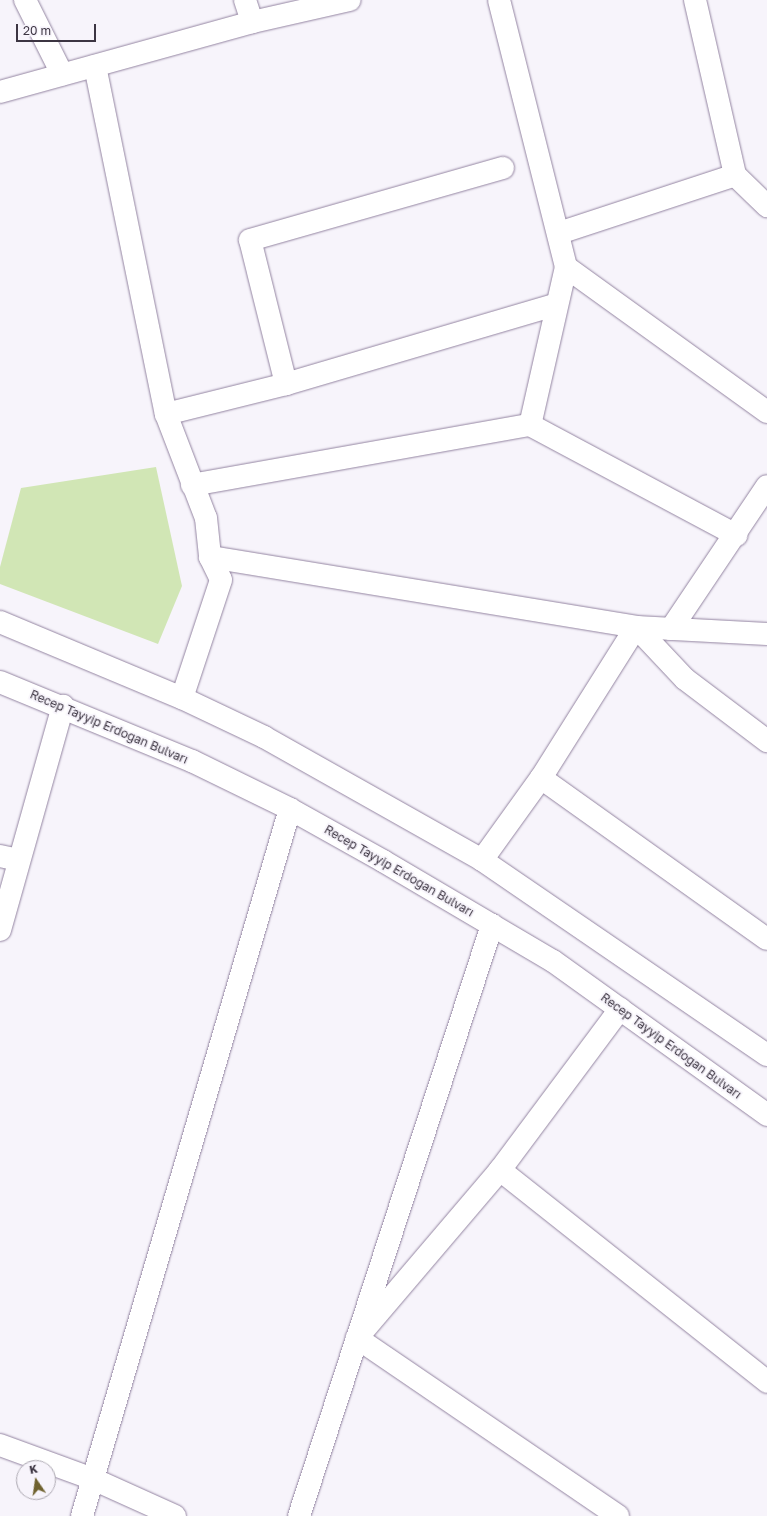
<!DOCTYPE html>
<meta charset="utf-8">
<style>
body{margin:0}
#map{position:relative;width:767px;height:1516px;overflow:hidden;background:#f7f4fb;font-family:"Golos Text",sans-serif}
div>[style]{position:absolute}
.green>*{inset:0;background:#d1e6b5}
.roads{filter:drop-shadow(0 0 1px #9384a1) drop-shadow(0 0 1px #9384a1)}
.minor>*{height:22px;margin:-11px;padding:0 11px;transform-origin:11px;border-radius:11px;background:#fff}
.secondary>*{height:22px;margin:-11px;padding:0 11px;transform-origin:11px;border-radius:11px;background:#fff}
span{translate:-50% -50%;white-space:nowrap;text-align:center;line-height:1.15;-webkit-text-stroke:3.5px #f7f4fb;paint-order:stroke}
.street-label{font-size:12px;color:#3c3542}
.north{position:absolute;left:16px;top:1460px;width:40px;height:40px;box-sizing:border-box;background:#f7f4fb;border:1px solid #aca8b1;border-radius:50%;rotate:347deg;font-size:11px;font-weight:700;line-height:16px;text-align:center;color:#3c3542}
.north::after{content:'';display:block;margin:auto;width:14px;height:18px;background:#6f622f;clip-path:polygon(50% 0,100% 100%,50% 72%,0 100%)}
.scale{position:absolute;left:16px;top:24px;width:80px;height:18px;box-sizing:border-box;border:2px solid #3c3542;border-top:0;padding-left:5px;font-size:12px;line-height:14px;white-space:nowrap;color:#3c3542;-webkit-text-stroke:3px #f7f4fb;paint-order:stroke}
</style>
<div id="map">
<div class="green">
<div style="clip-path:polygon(156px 467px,182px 586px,158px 644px,0 584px,0 567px,21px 488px)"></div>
</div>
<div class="roads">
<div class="minor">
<div style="left:25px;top:0;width:83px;rotate:63.4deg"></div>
<div style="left:245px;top:0;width:23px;rotate:72deg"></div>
<div style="left:499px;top:0;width:275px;rotate:75.9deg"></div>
<div style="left:566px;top:267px;width:162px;rotate:102.8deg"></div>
<div style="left:695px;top:0;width:180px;rotate:77.1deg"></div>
<div style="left:735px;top:175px;width:45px;rotate:44.1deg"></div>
<div style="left:95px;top:66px;width:355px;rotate:78.5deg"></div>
<div style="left:166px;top:414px;width:111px;rotate:69deg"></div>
<div style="left:206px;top:518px;width:39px;rotate:84deg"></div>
<div style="left:210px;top:557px;width:25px;rotate:64deg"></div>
<div style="left:221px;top:580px;width:124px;rotate:108.3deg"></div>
<div style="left:559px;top:233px;width:185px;rotate:-18.2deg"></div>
<div style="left:566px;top:267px;width:248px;rotate:35.8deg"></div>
<div style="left:286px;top:384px;width:148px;rotate:-104deg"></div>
<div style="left:250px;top:240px;width:263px;rotate:-15.9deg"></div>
<div style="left:166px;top:414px;width:124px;rotate:-14deg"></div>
<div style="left:286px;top:384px;width:279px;rotate:-16.4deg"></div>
<div style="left:192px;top:485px;width:343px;rotate:-10.1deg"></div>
<div style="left:530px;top:425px;width:234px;rotate:28.1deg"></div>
<div style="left:210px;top:557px;width:432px;rotate:9.3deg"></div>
<div style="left:636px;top:627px;width:131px;rotate:3.1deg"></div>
<div style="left:671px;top:629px;width:172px;rotate:-56.1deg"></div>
<div style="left:541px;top:778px;width:277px;rotate:35.5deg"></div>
<div style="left:0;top:856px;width:19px;rotate:12deg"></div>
<div style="left:482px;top:860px;width:101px;rotate:-54.3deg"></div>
<div style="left:541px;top:778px;width:178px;rotate:-57.8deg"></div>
<div style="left:636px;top:627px;width:71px;rotate:46.7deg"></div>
<div style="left:685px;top:679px;width:103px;rotate:37.1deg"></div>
<div style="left:0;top:930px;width:233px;rotate:-74.3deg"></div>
<div style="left:500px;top:1170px;width:341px;rotate:38.4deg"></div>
<div style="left:0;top:1445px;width:99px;rotate:20.1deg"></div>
<div style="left:93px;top:1479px;width:90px;rotate:24.3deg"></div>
<div style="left:82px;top:1516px;width:737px;rotate:-73.61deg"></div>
<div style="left:299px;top:1516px;width:622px;rotate:-71.91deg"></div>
<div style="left:618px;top:1516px;width:316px;rotate:-145.7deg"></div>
<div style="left:357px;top:1338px;width:221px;rotate:-49.6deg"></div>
<div style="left:500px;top:1170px;width:201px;rotate:-53.3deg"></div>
</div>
<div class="secondary">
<div style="left:0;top:92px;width:262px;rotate:-15.5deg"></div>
<div style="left:252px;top:22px;width:100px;rotate:-12.7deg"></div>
<div style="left:0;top:622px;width:197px;rotate:22.7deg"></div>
<div style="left:182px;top:698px;width:91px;rotate:25.4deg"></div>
<div style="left:264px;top:737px;width:250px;rotate:29.4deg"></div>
<div style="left:482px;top:860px;width:345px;rotate:34.4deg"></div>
<div style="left:0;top:682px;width:208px;rotate:22.4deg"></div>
<div style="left:192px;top:761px;width:109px;rotate:26.1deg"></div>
<div style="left:290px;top:809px;width:107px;rotate:29.2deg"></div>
<div style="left:383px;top:861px;width:197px;rotate:30.5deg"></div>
<div style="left:553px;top:961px;width:264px;rotate:35.7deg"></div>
</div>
</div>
<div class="street-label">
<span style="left:109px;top:727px;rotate:23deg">Recep Tayyip Erdoğan Bulvarı</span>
<span style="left:399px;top:871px;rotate:30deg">Recep Tayyip Erdoğan Bulvarı</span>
<span style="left:671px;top:1046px;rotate:36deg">Recep Tayyip Erdoğan Bulvarı</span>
</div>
<div class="north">K</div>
<div class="scale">20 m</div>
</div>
